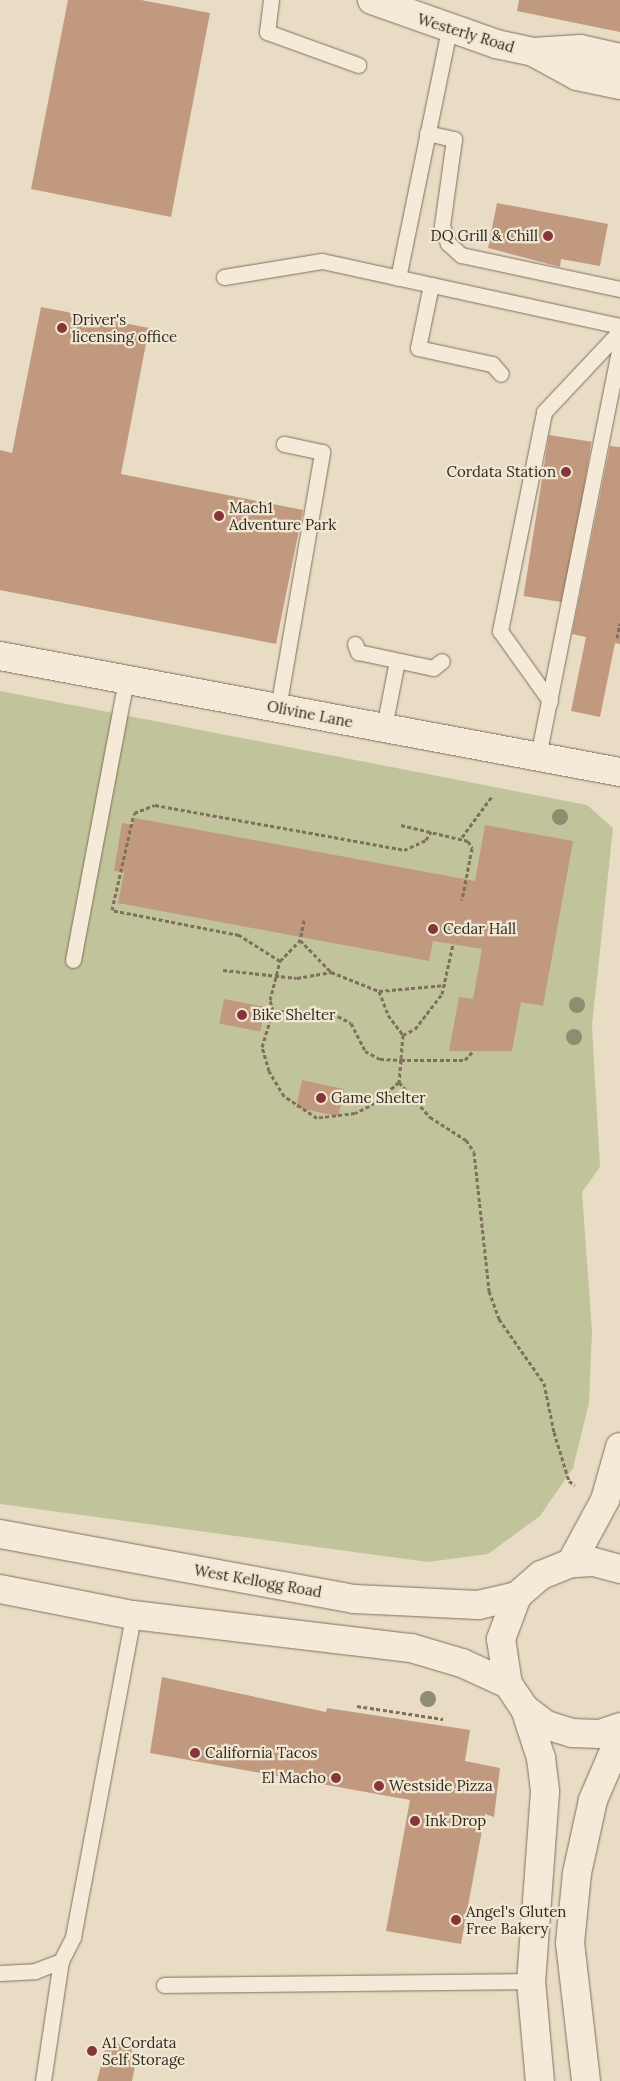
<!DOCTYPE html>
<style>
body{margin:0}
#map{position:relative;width:620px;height:2081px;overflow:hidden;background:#e8dcc5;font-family:Lora,serif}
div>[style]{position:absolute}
.green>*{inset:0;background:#c1c49a}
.building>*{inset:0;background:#c1997f;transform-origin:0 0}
.path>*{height:3px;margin-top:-1.5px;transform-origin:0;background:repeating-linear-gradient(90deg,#806f5d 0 4px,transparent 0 6.5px)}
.roads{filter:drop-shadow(0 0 1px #806f5d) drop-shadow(0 0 1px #806f5d)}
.lane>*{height:15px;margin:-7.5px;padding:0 7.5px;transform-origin:7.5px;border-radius:7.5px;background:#f4ead7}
.street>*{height:28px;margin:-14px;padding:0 14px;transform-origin:14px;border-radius:14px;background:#f4ead7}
.secondary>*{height:28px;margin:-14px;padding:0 14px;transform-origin:14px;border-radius:14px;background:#f4ead7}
.trees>*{width:16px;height:16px;margin:-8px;border-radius:50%;background:#8e8d6f}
.dots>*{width:14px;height:14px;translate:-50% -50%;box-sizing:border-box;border:2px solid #f0e7d3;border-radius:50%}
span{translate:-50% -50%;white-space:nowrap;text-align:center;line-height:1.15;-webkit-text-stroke:4.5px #f0e7d3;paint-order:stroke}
.street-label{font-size:15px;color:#32281f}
.poi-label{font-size:15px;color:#32281f}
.right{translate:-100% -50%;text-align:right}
.left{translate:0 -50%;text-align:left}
</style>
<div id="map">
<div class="green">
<div style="clip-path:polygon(0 691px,587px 805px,613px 828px,592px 1026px,600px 1167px,582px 1192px,592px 1331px,589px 1403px,573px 1468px,540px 1516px,488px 1554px,428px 1562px,0 1504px)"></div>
</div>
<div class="building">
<div style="clip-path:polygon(68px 0,141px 0,210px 13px,171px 217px,31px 189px)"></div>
<div style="clip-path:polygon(519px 0,620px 0,620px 32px,517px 11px)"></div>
<div style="clip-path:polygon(497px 203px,608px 224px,600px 266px,561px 259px,560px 267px,488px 248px)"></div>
<div style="clip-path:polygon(41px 307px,149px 328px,121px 474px,303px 510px,276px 644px,0 590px,0 450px,12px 453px)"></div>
<div style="left:549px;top:435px;width:43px;height:163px;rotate:9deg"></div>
<div style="clip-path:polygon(610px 446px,620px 447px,620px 644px,615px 643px,600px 717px,571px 711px,586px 637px,572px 634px)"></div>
<div style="clip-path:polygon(135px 818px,475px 881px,485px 825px,573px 841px,543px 1006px,521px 1002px,512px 1051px,449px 1051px,459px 997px,473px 999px,482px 949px,433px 941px,429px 961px,118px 903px,124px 872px,114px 871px,122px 823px,133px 825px)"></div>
<div style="left:224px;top:999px;width:42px;height:25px;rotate:11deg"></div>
<div style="left:302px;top:1080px;width:43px;height:28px;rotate:12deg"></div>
<div style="clip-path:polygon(162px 1677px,326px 1712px,327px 1708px,470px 1730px,465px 1761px,500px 1768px,494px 1817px,485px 1814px,461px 1944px,386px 1931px,410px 1800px,150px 1753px)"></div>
<div style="clip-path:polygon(107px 2042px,132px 2046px,131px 2056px,137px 2057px,132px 2081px,97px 2081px)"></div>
</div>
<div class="path">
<div style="left:617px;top:638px;width:15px;rotate:-79deg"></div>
<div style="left:401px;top:825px;width:69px;rotate:13.4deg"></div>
<div style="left:468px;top:841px;width:8px;rotate:60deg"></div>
<div style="left:472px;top:848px;width:53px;rotate:100.9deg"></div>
<div style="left:462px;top:837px;width:52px;rotate:-53.6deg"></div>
<div style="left:304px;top:920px;width:20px;rotate:101deg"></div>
<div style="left:300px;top:940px;width:45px;rotate:45.9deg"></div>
<div style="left:280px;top:961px;width:49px;rotate:-147.6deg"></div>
<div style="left:239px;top:935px;width:129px;rotate:-168.9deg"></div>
<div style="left:112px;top:910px;width:99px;rotate:-77.2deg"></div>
<div style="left:134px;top:813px;width:22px;rotate:-21deg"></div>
<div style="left:155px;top:805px;width:253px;rotate:10.2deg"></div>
<div style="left:404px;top:850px;width:24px;rotate:-24deg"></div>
<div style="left:426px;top:840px;width:10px;rotate:-61deg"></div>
<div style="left:223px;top:970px;width:74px;rotate:6.2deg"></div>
<div style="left:297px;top:978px;width:35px;rotate:-10deg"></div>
<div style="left:331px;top:972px;width:52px;rotate:21.6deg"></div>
<div style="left:379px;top:991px;width:26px;rotate:69deg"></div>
<div style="left:388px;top:1015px;width:25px;rotate:53deg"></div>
<div style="left:403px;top:1035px;width:22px;rotate:95deg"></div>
<div style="left:401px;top:1057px;width:3px;rotate:90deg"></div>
<div style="left:401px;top:1060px;width:22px;rotate:95deg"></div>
<div style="left:399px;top:1082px;width:32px;rotate:139deg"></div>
<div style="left:375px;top:1103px;width:22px;rotate:153deg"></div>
<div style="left:355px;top:1113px;width:38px;rotate:173deg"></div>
<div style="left:317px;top:1118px;width:40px;rotate:-146deg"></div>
<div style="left:284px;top:1096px;width:29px;rotate:-121deg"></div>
<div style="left:269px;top:1071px;width:25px;rotate:-106deg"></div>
<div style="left:262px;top:1047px;width:38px;rotate:-73deg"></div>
<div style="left:273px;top:1011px;width:59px;rotate:1.9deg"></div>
<div style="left:332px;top:1013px;width:21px;rotate:28deg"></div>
<div style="left:351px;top:1023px;width:31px;rotate:63deg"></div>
<div style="left:365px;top:1051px;width:17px;rotate:28deg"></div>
<div style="left:380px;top:1059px;width:21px;rotate:3deg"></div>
<div style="left:401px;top:1060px;width:64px"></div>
<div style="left:465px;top:1060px;width:12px;rotate:-48deg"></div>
<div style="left:379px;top:991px;width:67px;rotate:-5.1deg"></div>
<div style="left:273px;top:1011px;width:11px;rotate:-105deg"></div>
<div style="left:270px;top:1000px;width:40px;rotate:-75.6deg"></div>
<div style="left:280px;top:961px;width:29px;rotate:-46deg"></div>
<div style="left:403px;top:1035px;width:13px;rotate:-27deg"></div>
<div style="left:415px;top:1029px;width:44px;rotate:-52.4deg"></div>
<div style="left:442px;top:994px;width:51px;rotate:-77.6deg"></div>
<div style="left:399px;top:1082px;width:47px;rotate:48.5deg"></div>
<div style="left:430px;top:1117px;width:43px;rotate:32.6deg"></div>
<div style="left:466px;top:1140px;width:14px;rotate:56deg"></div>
<div style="left:474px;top:1152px;width:140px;rotate:83.8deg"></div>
<div style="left:489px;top:1291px;width:30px;rotate:70deg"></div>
<div style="left:499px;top:1319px;width:78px;rotate:54.9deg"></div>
<div style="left:544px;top:1383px;width:50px;rotate:78.5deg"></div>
<div style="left:554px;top:1432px;width:51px;rotate:73deg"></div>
<div style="left:569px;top:1481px;width:7px;rotate:34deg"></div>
<div style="left:357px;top:1706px;width:87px;rotate:8.6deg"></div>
</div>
<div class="roads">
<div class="lane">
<div style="left:271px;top:0;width:32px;rotate:97deg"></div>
<div style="left:267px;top:32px;width:97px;rotate:19.9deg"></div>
<div style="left:427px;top:133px;width:28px;rotate:13deg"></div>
<div style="left:454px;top:139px;width:88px;rotate:97.9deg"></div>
<div style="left:442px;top:226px;width:18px;rotate:71deg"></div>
<div style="left:448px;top:243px;width:18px;rotate:43deg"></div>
<div style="left:461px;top:255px;width:163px;rotate:12.1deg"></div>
<div style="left:224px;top:277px;width:99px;rotate:-9.3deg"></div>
<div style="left:322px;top:261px;width:305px;rotate:12.3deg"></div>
<div style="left:398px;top:278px;width:253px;rotate:-78.4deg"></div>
<div style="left:431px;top:285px;width:64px;rotate:101.7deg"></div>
<div style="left:418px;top:348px;width:76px;rotate:12.2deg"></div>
<div style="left:492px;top:364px;width:13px;rotate:48deg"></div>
<div style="left:355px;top:644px;width:9px;rotate:69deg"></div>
<div style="left:358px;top:652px;width:77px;rotate:12deg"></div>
<div style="left:433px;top:668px;width:11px;rotate:-38deg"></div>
<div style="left:550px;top:701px;width:86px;rotate:-125.5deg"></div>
<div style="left:500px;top:631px;width:223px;rotate:-78.6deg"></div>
<div style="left:544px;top:412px;width:111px;rotate:-46.8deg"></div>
<div style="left:278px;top:708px;width:260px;rotate:-80.2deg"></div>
<div style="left:322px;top:452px;width:39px;rotate:-168deg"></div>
<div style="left:384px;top:727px;width:67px;rotate:-78.9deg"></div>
<div style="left:538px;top:756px;width:418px;rotate:-78.7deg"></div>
<div style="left:73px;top:960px;width:286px;rotate:-79.3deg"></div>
<div style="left:0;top:1973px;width:35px;rotate:-3deg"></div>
<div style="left:35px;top:1971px;width:28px;rotate:-21deg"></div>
<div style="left:61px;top:1961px;width:27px;rotate:-63deg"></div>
<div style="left:73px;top:1937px;width:328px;rotate:-79.4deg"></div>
<div style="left:164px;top:1985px;width:367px;rotate:-0.6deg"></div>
<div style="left:43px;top:2081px;width:121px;rotate:-81.5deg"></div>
</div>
<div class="street">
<div style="left:0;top:656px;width:631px;rotate:10.6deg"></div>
</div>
<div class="secondary">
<div style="left:372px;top:0;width:132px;rotate:19.5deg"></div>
<div style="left:496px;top:44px;width:38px;rotate:12deg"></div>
<div style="left:533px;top:52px;width:47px;rotate:-3.7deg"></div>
<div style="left:580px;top:49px;width:41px;rotate:12.7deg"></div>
<div style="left:533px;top:52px;width:50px;rotate:28.6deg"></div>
<div style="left:577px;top:76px;width:44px;rotate:11.8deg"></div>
<div style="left:0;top:1534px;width:360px;rotate:10.4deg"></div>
<div style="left:354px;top:1599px;width:124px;rotate:2.8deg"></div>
<div style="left:478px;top:1605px;width:40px;rotate:-13deg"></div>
<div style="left:571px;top:1563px;width:72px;rotate:-61.6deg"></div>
<div style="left:605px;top:1500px;width:55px;rotate:-74.2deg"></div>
<div style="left:620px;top:1569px;width:28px;rotate:-165deg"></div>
<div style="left:593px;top:1562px;width:22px;rotate:177deg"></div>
<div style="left:571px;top:1563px;width:32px;rotate:158deg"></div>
<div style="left:541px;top:1575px;width:32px;rotate:139deg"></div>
<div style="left:517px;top:1596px;width:46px;rotate:110.4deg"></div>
<div style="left:501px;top:1639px;width:46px;rotate:81.2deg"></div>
<div style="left:508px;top:1684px;width:30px;rotate:56deg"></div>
<div style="left:525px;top:1709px;width:26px;rotate:37deg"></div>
<div style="left:546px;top:1725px;width:27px;rotate:17deg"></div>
<div style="left:572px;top:1733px;width:28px;rotate:2deg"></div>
<div style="left:600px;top:1734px;width:21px;rotate:-19deg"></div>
<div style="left:0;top:1589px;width:136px;rotate:11.1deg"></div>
<div style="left:133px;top:1615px;width:280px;rotate:6.8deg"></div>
<div style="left:411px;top:1648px;width:53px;rotate:16.4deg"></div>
<div style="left:462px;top:1663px;width:51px;rotate:24.5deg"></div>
<div style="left:525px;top:1709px;width:52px;rotate:71.9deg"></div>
<div style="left:541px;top:1758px;width:34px;rotate:83deg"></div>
<div style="left:545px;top:1792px;width:190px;rotate:94.2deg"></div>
<div style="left:531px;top:1981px;width:100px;rotate:84.9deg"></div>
<div style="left:586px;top:2081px;width:139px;rotate:-96.6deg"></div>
<div style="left:570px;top:1943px;width:70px;rotate:-84.3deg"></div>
<div style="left:577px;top:1873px;width:75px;rotate:-77.6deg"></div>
<div style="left:593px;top:1800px;width:69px;rotate:-66.8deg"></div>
</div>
</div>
<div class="trees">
<div style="left:560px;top:817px"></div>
<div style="left:577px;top:1005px"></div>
<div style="left:574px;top:1037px"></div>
<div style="left:428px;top:1699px"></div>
</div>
<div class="dots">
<div style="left:548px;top:236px;background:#873538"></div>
<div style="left:62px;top:328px;background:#873538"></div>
<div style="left:566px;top:472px;background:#873538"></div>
<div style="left:219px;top:516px;background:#873538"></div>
<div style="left:433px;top:929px;background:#873538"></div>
<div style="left:242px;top:1015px;background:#873538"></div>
<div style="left:321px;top:1098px;background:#873538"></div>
<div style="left:195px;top:1753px;background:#873538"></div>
<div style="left:336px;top:1778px;background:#873538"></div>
<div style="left:379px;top:1786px;background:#873538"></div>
<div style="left:415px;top:1821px;background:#873538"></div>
<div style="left:456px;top:1920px;background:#873538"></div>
<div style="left:92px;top:2051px;background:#873538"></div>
</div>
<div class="street-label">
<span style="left:466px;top:33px;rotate:17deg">Westerly Road</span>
<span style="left:310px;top:714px;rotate:11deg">Olivine Lane</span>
<span style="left:258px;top:1581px;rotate:10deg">West Kellogg Road</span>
</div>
<div class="poi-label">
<span class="right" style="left:538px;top:236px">DQ Grill &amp; Chill</span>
<span class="left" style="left:72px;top:328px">Driver's<br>licensing office</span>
<span class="right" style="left:556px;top:472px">Cordata Station</span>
<span class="left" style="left:229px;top:516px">Mach1<br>Adventure Park</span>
<span class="left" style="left:443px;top:929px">Cedar Hall</span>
<span class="left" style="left:252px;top:1015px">Bike Shelter</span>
<span class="left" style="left:331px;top:1098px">Game Shelter</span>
<span class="left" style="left:205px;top:1753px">California Tacos</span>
<span class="right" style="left:326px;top:1778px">El Macho</span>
<span class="left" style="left:389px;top:1786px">Westside Pizza</span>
<span class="left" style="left:425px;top:1821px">Ink Drop</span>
<span class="left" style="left:466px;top:1920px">Angel's Gluten<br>Free Bakery</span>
<span class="left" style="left:102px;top:2051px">A1 Cordata<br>Self Storage</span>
</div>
</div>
